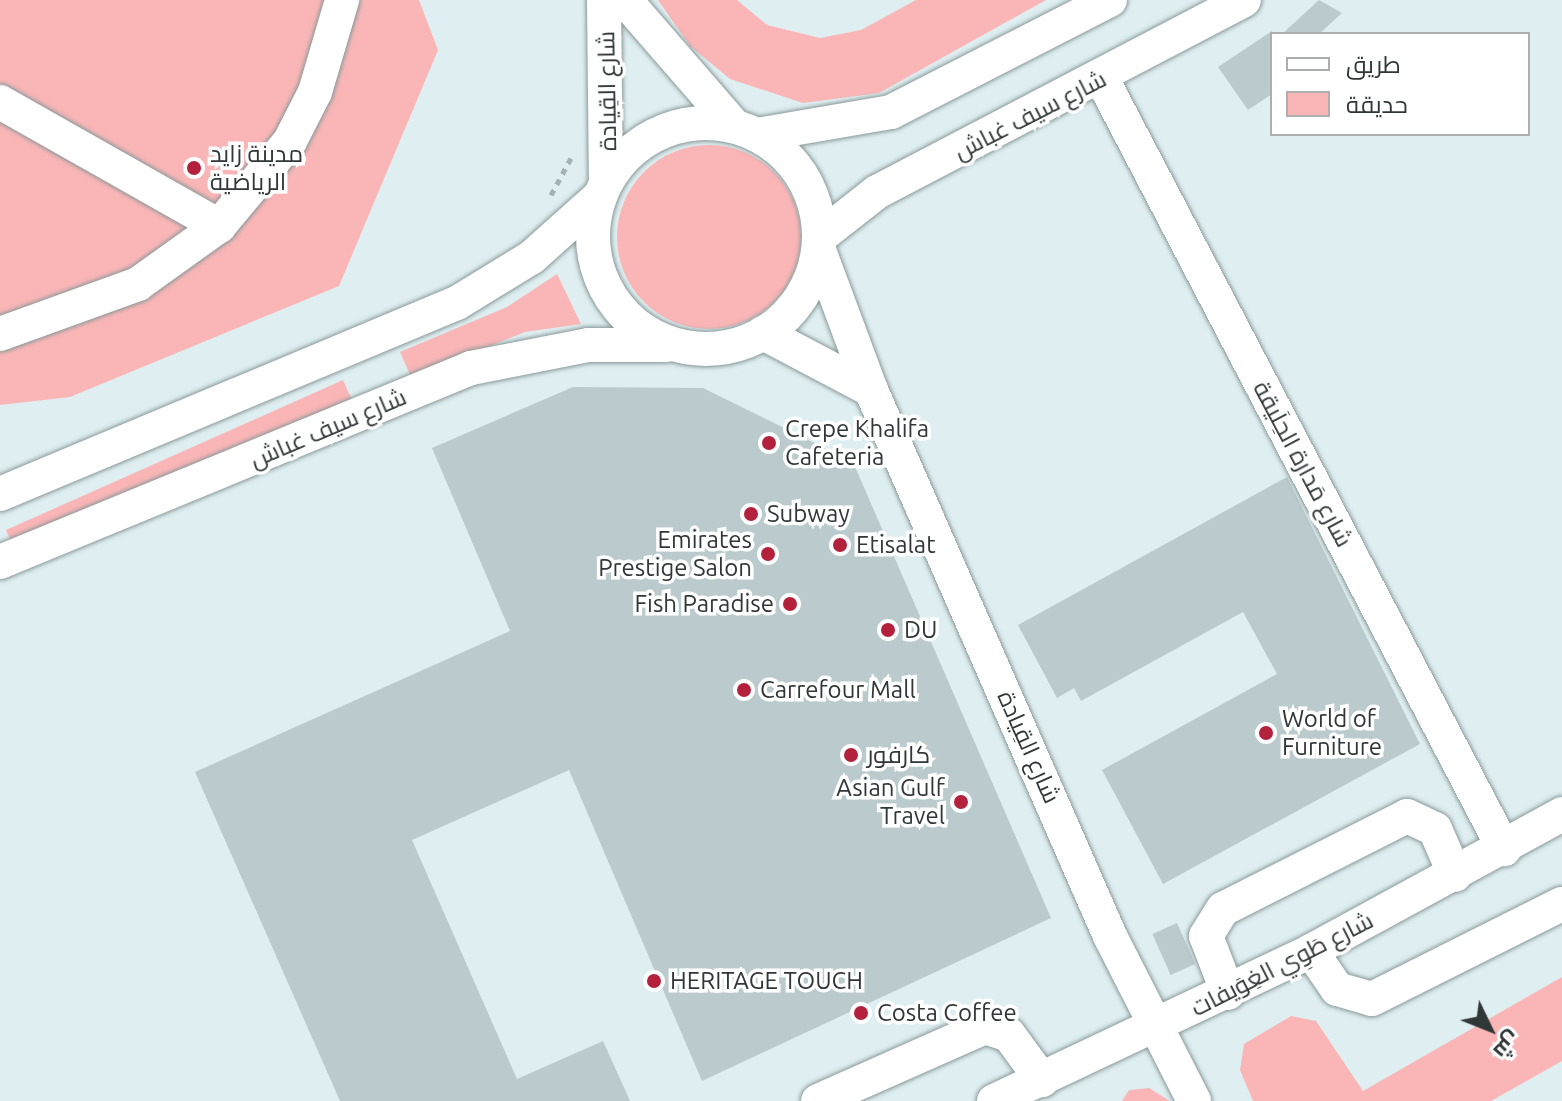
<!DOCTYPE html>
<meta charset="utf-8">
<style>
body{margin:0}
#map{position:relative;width:1562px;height:1101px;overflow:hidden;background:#dfeff1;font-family:Ubuntu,Cairo,sans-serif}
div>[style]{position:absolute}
.green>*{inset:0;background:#fab6b7;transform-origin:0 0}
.round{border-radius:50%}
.building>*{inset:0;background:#bbcacc;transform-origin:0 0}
.path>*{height:5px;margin-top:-2.5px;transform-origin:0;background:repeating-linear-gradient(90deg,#a4b1b3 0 6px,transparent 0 12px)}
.roads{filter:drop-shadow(0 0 2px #8a999a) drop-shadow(0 0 2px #8a999a)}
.minor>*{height:34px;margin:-17px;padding:0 17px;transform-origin:17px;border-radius:17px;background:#fff}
.minor>.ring{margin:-17px;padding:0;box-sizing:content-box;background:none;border:34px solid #fff;border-radius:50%}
.dots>*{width:22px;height:22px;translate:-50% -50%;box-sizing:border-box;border:4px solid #fff;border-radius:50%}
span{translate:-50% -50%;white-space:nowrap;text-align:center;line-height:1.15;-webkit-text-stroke:7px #fff;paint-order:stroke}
.street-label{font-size:24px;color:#313738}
.poi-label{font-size:24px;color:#313738}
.left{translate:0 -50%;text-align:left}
.right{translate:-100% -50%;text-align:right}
.legend{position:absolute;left:1270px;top:32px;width:260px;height:104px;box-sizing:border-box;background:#fff;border:2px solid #adafaf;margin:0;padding:10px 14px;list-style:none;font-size:24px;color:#313738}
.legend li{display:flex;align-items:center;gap:16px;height:40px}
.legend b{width:40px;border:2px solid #adafaf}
.north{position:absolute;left:1450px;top:989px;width:80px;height:80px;-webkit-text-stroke:6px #fff;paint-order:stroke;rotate:133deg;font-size:22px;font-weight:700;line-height:32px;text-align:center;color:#313738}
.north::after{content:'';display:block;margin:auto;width:28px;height:36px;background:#313738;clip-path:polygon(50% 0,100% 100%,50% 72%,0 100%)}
</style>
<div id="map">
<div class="green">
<div style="clip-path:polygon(0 0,419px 0,438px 50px,339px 286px,70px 397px,0 405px)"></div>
<div style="clip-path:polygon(658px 0,737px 0,767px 25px,820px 38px,861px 30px,916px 0,1046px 0,879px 93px,803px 103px,730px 79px,690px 46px)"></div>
<div class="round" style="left:617px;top:145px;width:184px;height:184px"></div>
<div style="clip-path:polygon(557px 274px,581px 324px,525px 332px,411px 377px,400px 352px,507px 307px)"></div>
<div style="left:343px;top:380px;width:20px;height:369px;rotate:66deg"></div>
<div style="clip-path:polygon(1562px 977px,1562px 1061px,1491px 1101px,1253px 1101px,1240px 1070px,1244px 1044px,1291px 1016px,1316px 1021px,1363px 1091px)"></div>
<div style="clip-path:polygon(1149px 1088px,1170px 1101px,1122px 1101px,1129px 1090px)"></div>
</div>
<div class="building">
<div style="clip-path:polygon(1319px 0,1342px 13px,1319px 34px,1282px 34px)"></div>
<div style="clip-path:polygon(1272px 31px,1272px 94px,1248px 110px,1218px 67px)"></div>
<div style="clip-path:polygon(573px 387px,703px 388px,853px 462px,1051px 918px,702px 1081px,569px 770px,412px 840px,517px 1079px,603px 1041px,630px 1101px,340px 1101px,195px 772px,510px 631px,432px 448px)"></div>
<div style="clip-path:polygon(1287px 477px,1420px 744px,1163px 884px,1102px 770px,1277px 674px,1243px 612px,1081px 701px,1074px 688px,1057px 698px,1018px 625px)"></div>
<div style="left:1177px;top:923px;width:45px;height:27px;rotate:66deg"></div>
</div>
<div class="path">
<div style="left:551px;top:195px;width:42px;rotate:-61.6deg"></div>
</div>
<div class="roads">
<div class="minor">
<div style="left:604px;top:0;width:181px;rotate:89.4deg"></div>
<div style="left:625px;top:0;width:167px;rotate:49.1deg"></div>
<div style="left:1102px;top:79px;width:869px;rotate:62.43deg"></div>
<div style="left:0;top:102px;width:252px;rotate:29.5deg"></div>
<div class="ring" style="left:593px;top:123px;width:192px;height:192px"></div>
<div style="left:757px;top:135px;width:136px;rotate:-9.7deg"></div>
<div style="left:891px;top:112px;width:246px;rotate:-27.1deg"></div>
<div style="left:821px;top:236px;width:71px;rotate:-38.2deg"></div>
<div style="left:877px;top:192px;width:414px;rotate:-27.6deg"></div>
<div style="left:820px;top:253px;width:146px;rotate:69.6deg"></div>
<div style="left:871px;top:390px;width:596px;rotate:66.36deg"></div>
<div style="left:1110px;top:936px;width:185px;rotate:63deg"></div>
<div style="left:763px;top:333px;width:122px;rotate:27.8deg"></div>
<div style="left:0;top:334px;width:147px;rotate:-19.9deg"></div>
<div style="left:138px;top:284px;width:100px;rotate:-35.6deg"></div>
<div style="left:219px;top:226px;width:111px;rotate:-50.1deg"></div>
<div style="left:290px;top:141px;width:55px;rotate:-63deg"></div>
<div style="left:315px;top:92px;width:96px;rotate:-73.6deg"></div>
<div style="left:0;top:494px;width:495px;rotate:-22.7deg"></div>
<div style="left:457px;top:303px;width:88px;rotate:-31.5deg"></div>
<div style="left:532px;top:257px;width:89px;rotate:-41.8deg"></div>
<div style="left:0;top:562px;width:509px;rotate:-22.39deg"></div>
<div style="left:471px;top:368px;width:119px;rotate:-11.1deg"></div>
<div style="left:588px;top:345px;width:78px"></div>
<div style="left:1311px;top:951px;width:46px;rotate:55.6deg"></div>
<div style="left:1337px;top:989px;width:36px;rotate:16deg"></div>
<div style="left:1372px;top:999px;width:212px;rotate:-26.6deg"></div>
<div style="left:1228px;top:993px;width:61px;rotate:-111.1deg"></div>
<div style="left:1206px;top:936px;width:32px;rotate:-58deg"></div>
<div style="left:1223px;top:909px;width:206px;rotate:-26.8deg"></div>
<div style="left:1407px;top:816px;width:31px;rotate:25deg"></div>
<div style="left:1435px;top:829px;width:50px;rotate:66.5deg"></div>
<div style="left:818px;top:1101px;width:183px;rotate:-23.9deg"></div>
<div style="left:985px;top:1027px;width:25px;rotate:18deg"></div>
<div style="left:1009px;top:1035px;width:56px;rotate:53.7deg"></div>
<div style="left:994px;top:1101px;width:351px;rotate:-25.3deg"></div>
<div style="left:1311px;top:951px;width:286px;rotate:-28.6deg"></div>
</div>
</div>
<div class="dots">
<div style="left:194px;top:168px;background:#b4213c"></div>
<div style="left:769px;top:443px;background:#b4213c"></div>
<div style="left:751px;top:514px;background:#b4213c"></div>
<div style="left:840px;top:545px;background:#b4213c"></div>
<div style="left:768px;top:554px;background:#b4213c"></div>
<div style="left:790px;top:604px;background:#b4213c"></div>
<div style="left:888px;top:630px;background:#b4213c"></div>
<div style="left:744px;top:690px;background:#b4213c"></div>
<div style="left:1266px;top:733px;background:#b4213c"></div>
<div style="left:851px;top:755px;background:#b4213c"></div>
<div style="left:961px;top:802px;background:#b4213c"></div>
<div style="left:654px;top:981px;background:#b4213c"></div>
<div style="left:861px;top:1013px;background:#b4213c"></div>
</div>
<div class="street-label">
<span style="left:607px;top:91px;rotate:-91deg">شارع القِيادة</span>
<span style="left:1030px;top:115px;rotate:-27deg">شارع سيف غباش</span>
<span style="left:328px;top:428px;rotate:-23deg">شارع سيف غباش</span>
<span style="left:1303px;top:464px;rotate:62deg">شارع مَدارة الحِلَيقة</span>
<span style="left:1029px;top:747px;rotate:66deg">شارع القِيادة</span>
<span style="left:1282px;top:964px;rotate:-27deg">شارع طَوِي الغِوَيفات</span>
</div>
<div class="poi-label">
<span class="left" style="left:210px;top:168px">مدينة زايد<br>الرياضية</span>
<span class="left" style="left:785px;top:443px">Crepe Khalifa<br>Cafeteria</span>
<span class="left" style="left:767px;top:514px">Subway</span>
<span class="right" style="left:752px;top:554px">Emirates<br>Prestige Salon</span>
<span class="left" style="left:856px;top:545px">Etisalat</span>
<span class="right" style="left:774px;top:604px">Fish Paradise</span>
<span class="left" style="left:904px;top:630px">DU</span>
<span class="left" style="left:760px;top:690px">Carrefour Mall</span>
<span class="left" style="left:1282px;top:733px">World of<br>Furniture</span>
<span class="left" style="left:867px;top:755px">كارفور</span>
<span class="right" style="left:945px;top:802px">Asian Gulf<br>Travel</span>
<span class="left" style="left:670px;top:981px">HERITAGE TOUCH</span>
<span class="left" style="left:877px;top:1013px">Costa Coffee</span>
</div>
<ul class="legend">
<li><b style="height:10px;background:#fff"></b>طريق</li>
<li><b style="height:22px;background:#fab6b7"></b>حديقة</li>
</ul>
<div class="north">ش</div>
</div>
